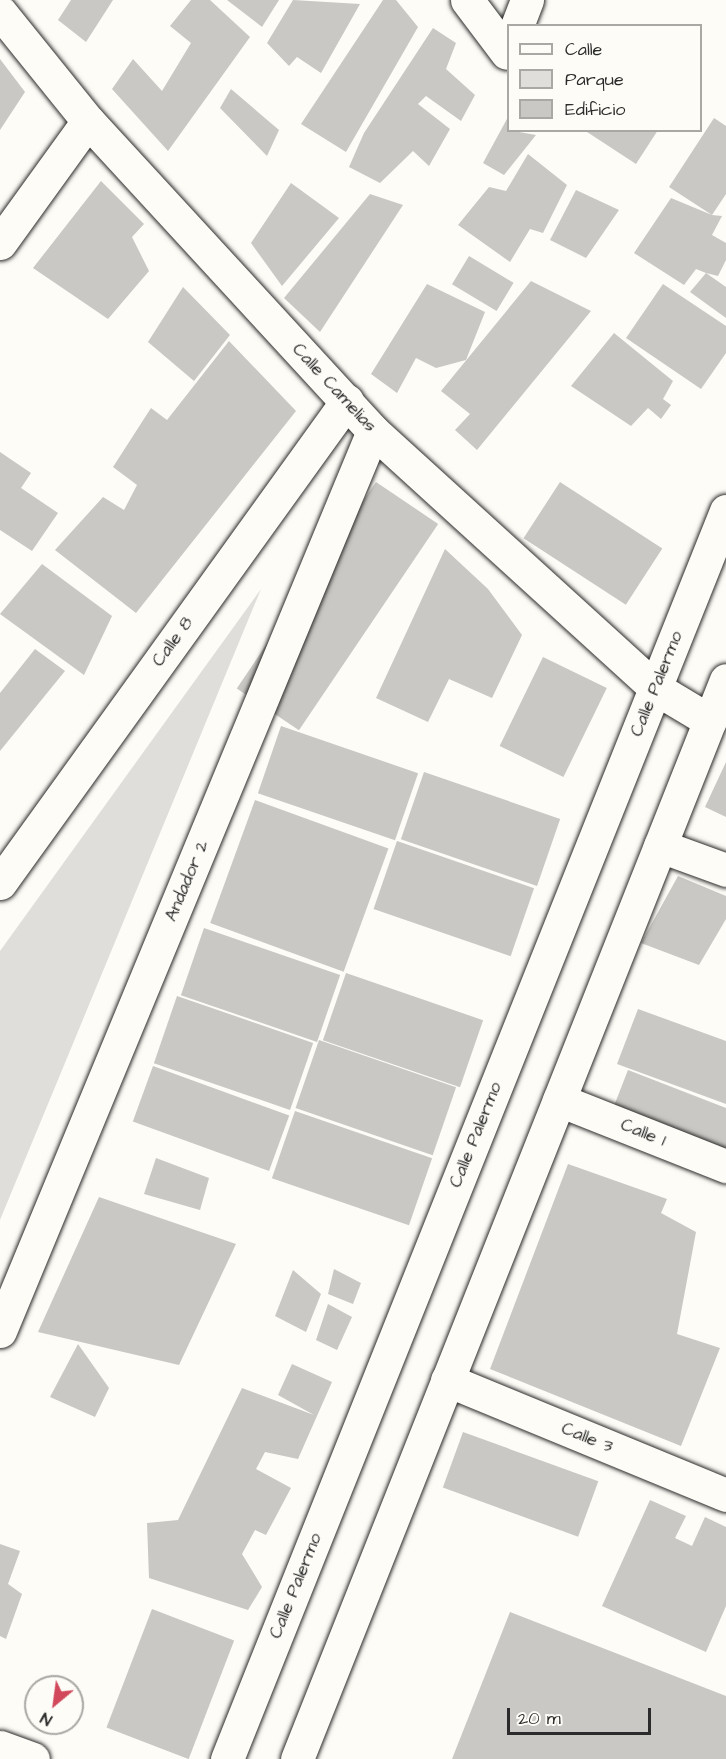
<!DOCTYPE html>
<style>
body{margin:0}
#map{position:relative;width:726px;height:1759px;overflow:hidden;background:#fdfcf7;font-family:"Architects Daughter",sans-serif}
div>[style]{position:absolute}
.green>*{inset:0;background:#dfdeda}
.building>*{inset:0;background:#c9c8c4;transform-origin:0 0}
.roads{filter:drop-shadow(0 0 2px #2b2b2b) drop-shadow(0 0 2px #2b2b2b)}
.minor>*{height:33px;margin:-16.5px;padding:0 16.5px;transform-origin:16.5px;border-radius:16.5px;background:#fdfcf7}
span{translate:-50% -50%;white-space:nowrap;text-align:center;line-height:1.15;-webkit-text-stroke:4.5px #fdfcf7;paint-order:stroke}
.street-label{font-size:18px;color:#2b2b2b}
.legend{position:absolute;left:507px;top:24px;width:195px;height:108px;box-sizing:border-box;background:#fdfcf7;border:2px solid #a9a8a5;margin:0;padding:8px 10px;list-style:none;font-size:18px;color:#2b2b2b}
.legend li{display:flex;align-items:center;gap:12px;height:30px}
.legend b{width:30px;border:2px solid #a9a8a5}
.north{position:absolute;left:24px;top:1675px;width:60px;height:60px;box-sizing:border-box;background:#fdfcf7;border:2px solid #a9a8a5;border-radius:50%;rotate:209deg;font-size:16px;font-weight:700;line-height:24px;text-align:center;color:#2b2b2b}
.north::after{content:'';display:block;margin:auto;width:21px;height:27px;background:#d1495b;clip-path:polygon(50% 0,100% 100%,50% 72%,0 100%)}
.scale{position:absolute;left:507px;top:1708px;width:144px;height:27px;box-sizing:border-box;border:3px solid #2b2b2b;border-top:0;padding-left:8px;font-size:18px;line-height:21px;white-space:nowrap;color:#2b2b2b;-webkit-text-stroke:4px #fdfcf7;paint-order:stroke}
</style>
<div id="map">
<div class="green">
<div style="clip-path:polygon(261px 589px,0 1220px,0 951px)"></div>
</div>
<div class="building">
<div style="clip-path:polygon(71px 0,113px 0,86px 42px,58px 20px)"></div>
<div style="clip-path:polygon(191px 0,210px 0,250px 37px,168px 151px,112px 89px,133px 59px,162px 91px,191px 43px,170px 26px)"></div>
<div style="clip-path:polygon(227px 0,279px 0,262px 27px)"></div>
<div style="clip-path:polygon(293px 0,360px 4px,321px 73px,297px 57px,289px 66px,267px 43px)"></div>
<div style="clip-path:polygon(383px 0,396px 0,418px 27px,346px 152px,301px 124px)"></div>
<div style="clip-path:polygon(433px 28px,456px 43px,446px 69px,475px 95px,461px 121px,426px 96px,418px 104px,450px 129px,429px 166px,413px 151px,380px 183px,349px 167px,364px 133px)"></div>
<div style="clip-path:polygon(0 59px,25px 92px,0 130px)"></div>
<div style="clip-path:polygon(231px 89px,279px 130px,267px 156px,220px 108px)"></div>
<div style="clip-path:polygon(508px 117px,508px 130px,536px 135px,504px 175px,483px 163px)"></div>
<div style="clip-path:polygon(714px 118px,726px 126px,726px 194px,712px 215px,722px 216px,712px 235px,726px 243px,726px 260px,718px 276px,706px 273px,726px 287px,726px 318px,690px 292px,706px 273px,696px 269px,684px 285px,634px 253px,671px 198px,712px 215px,669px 187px)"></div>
<div style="clip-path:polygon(584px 130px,658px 130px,636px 164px)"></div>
<div style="clip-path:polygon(528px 154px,567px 185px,543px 233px,530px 229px,510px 262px,458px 225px,489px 187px,506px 191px)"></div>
<div style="clip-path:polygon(101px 181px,144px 224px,132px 237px,149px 271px,108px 319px,33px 268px)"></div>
<div style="clip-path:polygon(291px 183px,339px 218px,282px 286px,251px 243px)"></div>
<div style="clip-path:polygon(576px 190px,619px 210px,586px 258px,550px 240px)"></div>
<div style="clip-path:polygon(370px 194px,403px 205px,320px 332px,284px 298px)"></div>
<div style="left:469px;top:256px;width:52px;height:33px;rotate:31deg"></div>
<div style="clip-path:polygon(531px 281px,591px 311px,477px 450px,455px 430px,470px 414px,441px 391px)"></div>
<div style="clip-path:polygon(427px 284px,485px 312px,466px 360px,436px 368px,416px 358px,397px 393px,371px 374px)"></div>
<div style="clip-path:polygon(663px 284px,726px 326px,726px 353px,701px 389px,626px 338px)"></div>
<div style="clip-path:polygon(183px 287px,230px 335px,194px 381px,148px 342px)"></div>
<div style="clip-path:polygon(614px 333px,673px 381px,663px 399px,671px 405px,661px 419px,648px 408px,631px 426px,571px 386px)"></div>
<div style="clip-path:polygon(229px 341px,296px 411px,136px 613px,55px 550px,103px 497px,124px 510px,137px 485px,113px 467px,151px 408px,167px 420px)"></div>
<div style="clip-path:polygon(0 452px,31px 473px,21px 488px,58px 513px,32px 551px,0 530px)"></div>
<div style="left:376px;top:482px;width:75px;height:249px;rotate:34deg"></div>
<div style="left:560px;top:482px;width:122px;height:67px;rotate:33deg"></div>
<div style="clip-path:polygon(445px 549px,488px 589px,522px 635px,492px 698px,449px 679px,428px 722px,376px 698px)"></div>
<div style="clip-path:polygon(42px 564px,112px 616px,84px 675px,0 614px)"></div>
<div style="clip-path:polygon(35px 649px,65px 671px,0 751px,0 693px)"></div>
<div style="left:543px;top:657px;width:71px;height:99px;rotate:26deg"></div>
<div style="left:281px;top:726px;width:145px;height:71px;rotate:19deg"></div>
<div style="clip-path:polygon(726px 762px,726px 817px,705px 807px)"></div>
<div style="left:424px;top:772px;width:144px;height:71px;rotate:19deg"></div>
<div style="left:255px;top:800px;width:142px;height:131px;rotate:20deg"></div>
<div style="left:397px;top:841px;width:145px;height:72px;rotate:19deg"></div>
<div style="clip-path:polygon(678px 876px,726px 896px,726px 919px,699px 965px,641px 943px)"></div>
<div style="left:204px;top:928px;width:144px;height:71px;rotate:19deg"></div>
<div style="left:346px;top:973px;width:145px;height:71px;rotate:19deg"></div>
<div style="left:177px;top:996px;width:144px;height:71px;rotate:19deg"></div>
<div style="clip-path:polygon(638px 1009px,726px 1041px,726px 1104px,617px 1064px)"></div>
<div style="left:319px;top:1040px;width:145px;height:72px;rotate:19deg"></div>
<div style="left:153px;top:1066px;width:145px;height:59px;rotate:20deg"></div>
<div style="clip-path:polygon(628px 1070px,726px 1108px,726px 1155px,612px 1111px)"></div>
<div style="left:295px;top:1111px;width:145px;height:71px;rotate:19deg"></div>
<div style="clip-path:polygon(156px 1158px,209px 1178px,200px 1210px,144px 1194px)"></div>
<div style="clip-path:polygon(568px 1164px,667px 1199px,661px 1213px,696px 1232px,677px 1334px,720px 1348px,681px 1446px,490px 1369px)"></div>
<div style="clip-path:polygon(99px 1197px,236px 1244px,179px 1365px,38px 1332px)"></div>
<div style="clip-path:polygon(334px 1269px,361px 1283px,353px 1304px,328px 1294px)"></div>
<div style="clip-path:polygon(293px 1270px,321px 1294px,306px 1332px,275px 1316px)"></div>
<div style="clip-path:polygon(328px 1304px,352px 1317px,337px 1350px,316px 1340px)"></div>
<div style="clip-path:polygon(78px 1344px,109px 1388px,95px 1417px,50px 1397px)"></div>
<div style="clip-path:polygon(292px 1364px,332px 1382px,298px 1459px,265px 1452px,256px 1469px,291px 1488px,266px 1535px,255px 1530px,242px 1554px,262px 1587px,248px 1610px,149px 1578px,147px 1523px,178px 1520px,242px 1388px,314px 1415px,278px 1395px)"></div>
<div style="left:463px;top:1432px;width:144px;height:59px;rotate:20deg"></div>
<div style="clip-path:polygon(650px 1500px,686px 1516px,675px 1538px,692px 1546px,705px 1517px,726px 1527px,726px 1606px,706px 1652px,602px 1606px)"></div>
<div style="clip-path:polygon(0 1544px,20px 1551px,8px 1584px,22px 1594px,6px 1639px,0 1636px)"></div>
<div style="left:152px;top:1609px;width:88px;height:127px;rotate:21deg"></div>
<div style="clip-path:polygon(510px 1612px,726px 1696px,726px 1759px,452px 1759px)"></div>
</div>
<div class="roads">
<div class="minor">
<div style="left:467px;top:0;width:66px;rotate:53deg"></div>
<div style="left:0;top:12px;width:140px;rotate:51.1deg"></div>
<div style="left:88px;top:121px;width:421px;rotate:47.4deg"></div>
<div style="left:373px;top:431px;width:382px;rotate:42.3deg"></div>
<div style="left:655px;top:688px;width:64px;rotate:31deg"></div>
<div style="left:517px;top:26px;width:28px;rotate:-69deg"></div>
<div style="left:0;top:243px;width:150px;rotate:-54.2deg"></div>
<div style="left:660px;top:846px;width:70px;rotate:20deg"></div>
<div style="left:0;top:883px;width:594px;rotate:-54.25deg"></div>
<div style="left:559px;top:1100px;width:180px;rotate:21.6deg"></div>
<div style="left:0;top:1331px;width:974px;rotate:-67.49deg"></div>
<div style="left:447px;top:1380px;width:302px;rotate:22.4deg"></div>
<div style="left:0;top:1747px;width:35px;rotate:20deg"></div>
<div style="left:227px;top:1759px;width:1344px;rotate:-68.21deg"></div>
<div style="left:297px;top:1759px;width:1161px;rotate:-68.32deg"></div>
</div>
</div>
<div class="street-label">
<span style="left:334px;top:388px;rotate:47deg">Calle Camelias</span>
<span style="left:173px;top:642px;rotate:-54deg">Calle 8</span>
<span style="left:657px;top:684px;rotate:-68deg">Calle Palermo</span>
<span style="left:187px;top:881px;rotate:-67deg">Andador 2</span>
<span style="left:643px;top:1133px;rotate:22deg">Calle 1</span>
<span style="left:476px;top:1135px;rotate:-68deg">Calle Palermo</span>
<span style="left:587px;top:1438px;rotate:22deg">Calle 3</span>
<span style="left:296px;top:1586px;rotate:-68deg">Calle Palermo</span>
</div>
<ul class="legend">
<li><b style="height:8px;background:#fdfcf7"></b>Calle</li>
<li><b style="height:16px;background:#dfdeda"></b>Parque</li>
<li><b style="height:16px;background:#c9c8c4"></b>Edificio</li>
</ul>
<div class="north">N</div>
<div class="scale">20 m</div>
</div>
